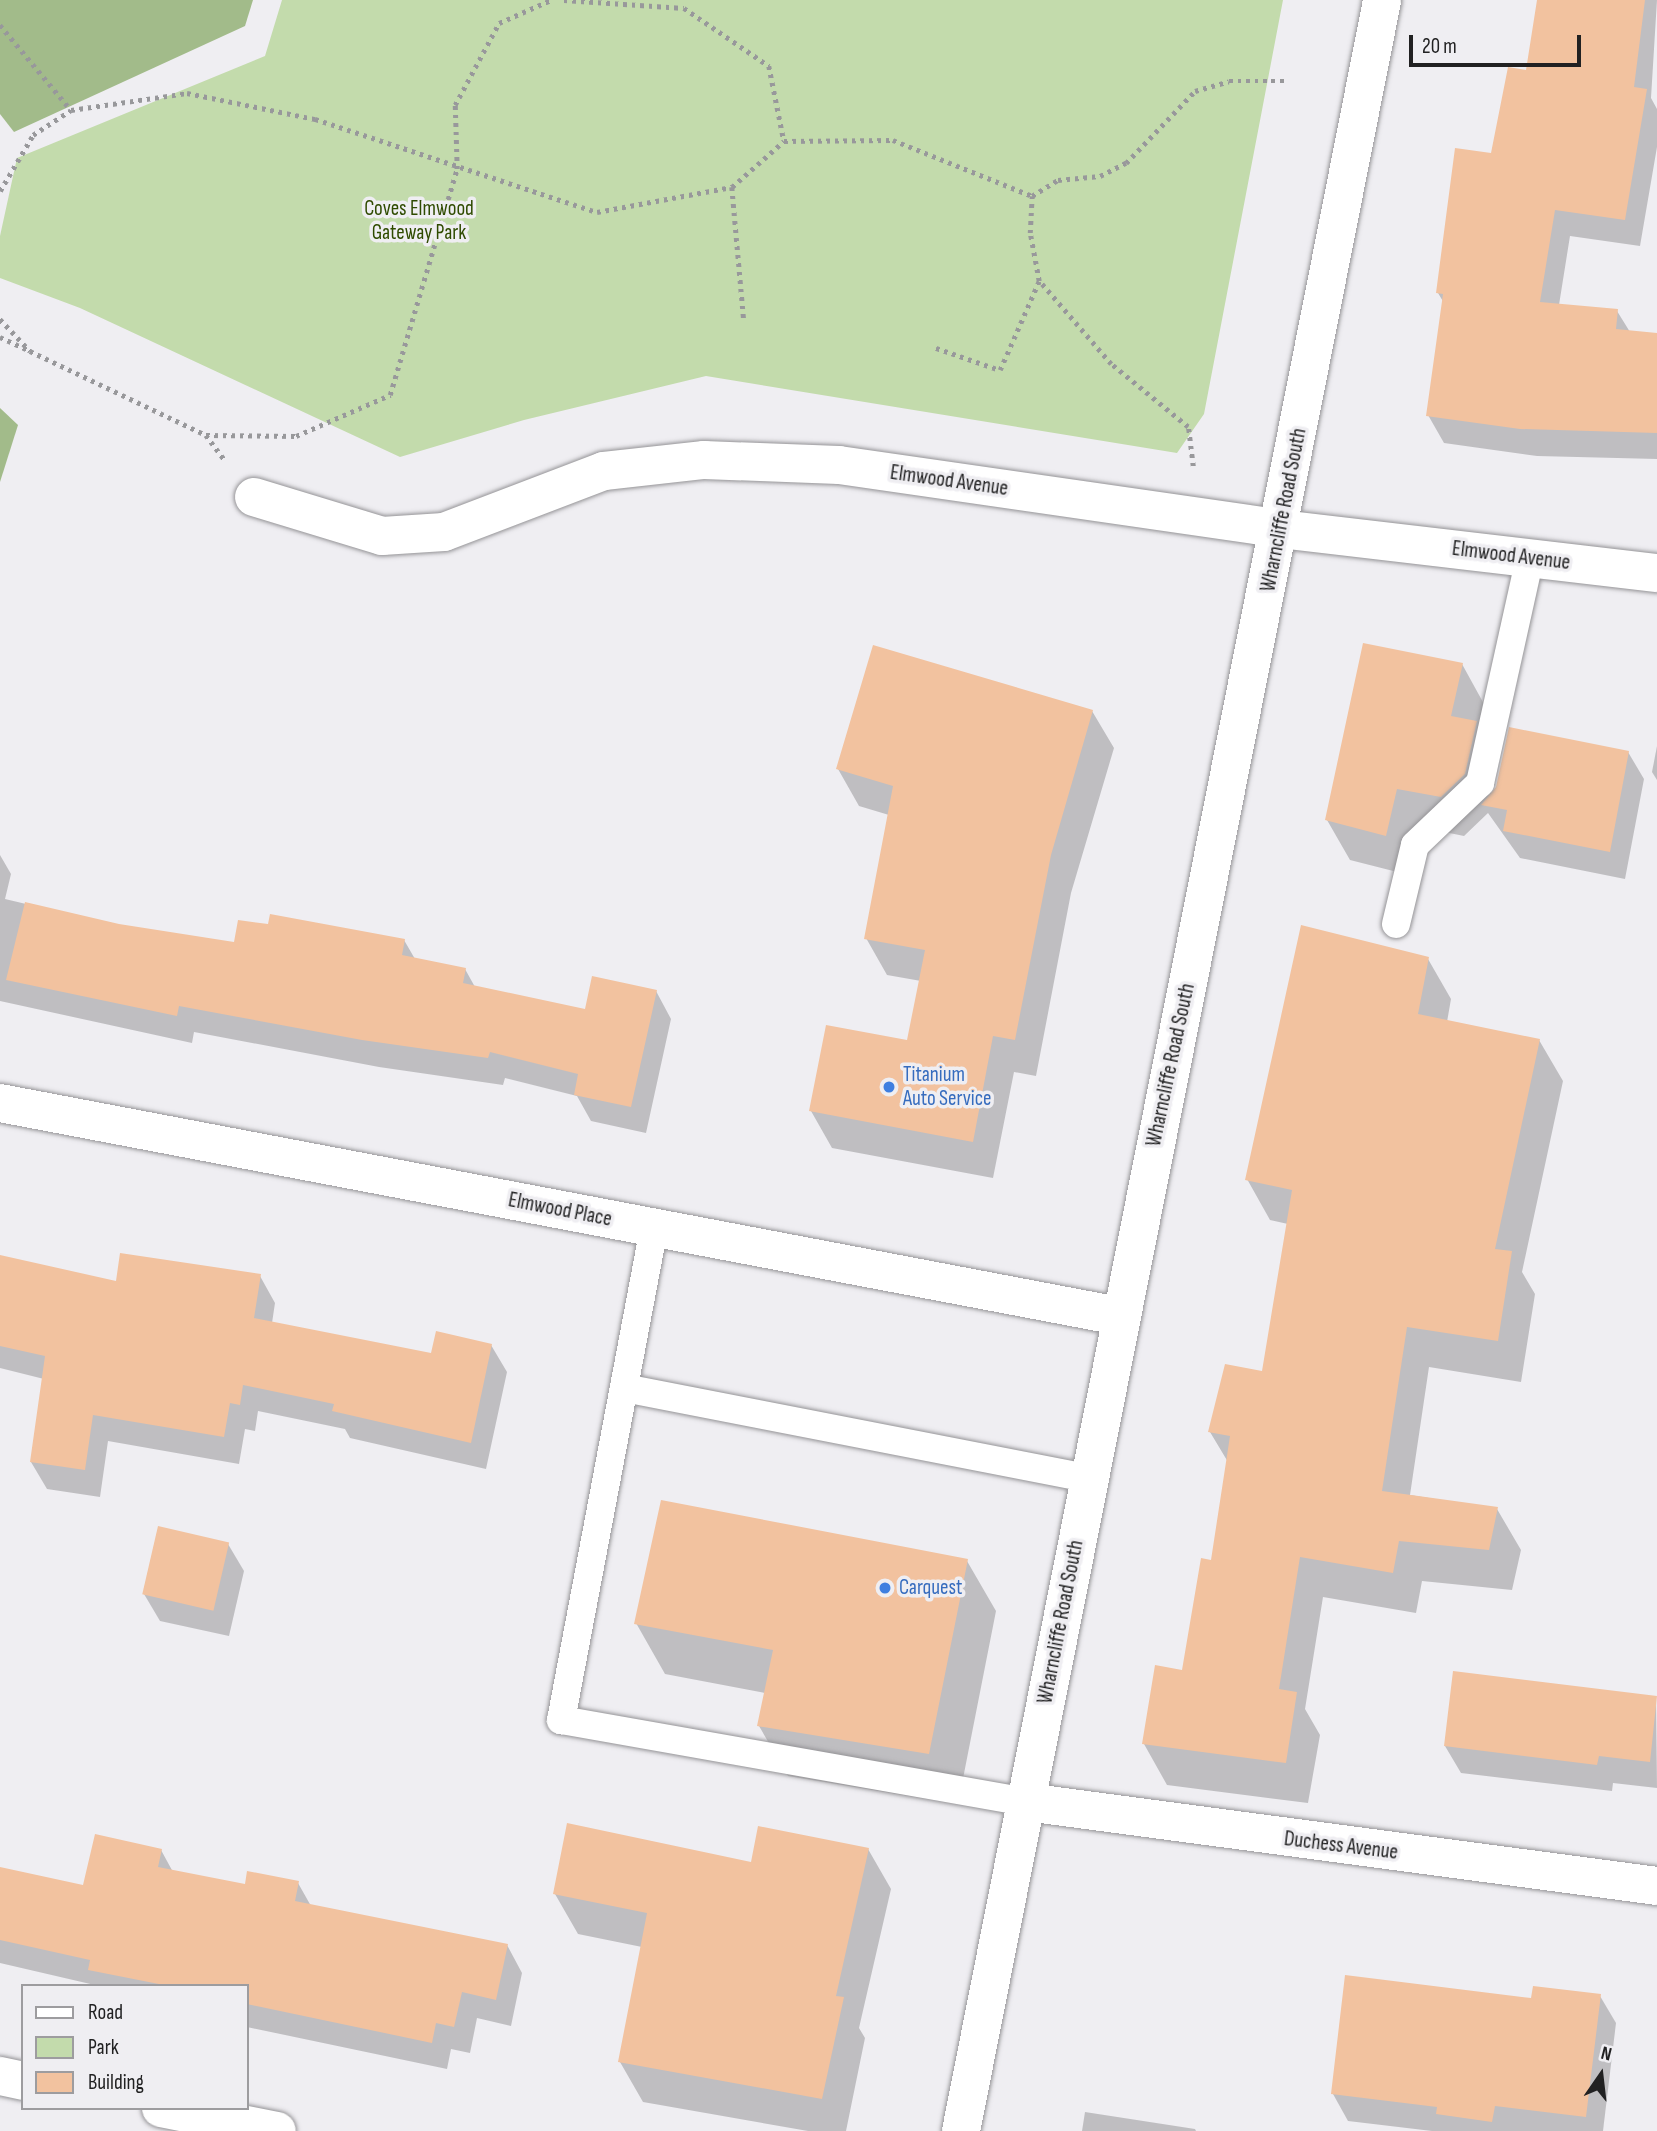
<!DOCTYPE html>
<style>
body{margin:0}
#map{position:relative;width:1657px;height:2131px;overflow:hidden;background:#efeef2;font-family:"Sofia Sans Condensed",sans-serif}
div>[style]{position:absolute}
.green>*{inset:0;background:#c3dbac}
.forest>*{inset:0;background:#a2bb8a}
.shadow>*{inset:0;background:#0003}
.building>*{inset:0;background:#f2c29f;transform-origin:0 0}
.path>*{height:4.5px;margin-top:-2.25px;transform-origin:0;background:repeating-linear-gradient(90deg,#98989b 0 3.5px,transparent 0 8.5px)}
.roads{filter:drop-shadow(0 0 2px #959497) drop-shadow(0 0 2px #959497)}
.service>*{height:28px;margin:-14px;padding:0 14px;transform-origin:14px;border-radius:14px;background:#fff}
.minor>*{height:38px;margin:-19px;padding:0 19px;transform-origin:19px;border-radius:19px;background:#fff}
.tertiary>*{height:38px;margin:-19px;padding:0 19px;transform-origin:19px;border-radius:19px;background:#fff}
.secondary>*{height:38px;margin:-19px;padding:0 19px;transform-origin:19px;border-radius:19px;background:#fff}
.dots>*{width:19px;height:19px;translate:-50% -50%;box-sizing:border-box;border:4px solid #efeef2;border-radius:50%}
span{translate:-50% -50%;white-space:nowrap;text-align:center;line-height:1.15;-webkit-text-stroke:7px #efeef2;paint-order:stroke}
.park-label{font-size:21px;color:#2f4b00}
.street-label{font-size:21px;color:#212122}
.shop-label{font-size:21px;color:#366cbe}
.left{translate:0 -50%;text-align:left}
.legend{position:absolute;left:21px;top:1984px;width:228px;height:126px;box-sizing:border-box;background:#efeef2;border:2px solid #9d9c9f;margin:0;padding:9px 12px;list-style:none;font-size:21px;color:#212122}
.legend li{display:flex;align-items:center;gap:14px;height:35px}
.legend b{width:35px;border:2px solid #9d9c9f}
.north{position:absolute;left:1566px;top:2040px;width:70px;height:70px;-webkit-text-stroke:5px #efeef2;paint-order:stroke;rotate:14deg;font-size:19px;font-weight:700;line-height:28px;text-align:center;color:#212122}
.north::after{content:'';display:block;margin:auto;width:24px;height:32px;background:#212122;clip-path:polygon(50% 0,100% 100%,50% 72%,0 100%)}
.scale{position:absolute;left:1409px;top:35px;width:172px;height:32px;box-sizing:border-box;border:4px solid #212122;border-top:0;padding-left:9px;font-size:21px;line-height:24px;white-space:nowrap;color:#212122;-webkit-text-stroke:5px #efeef2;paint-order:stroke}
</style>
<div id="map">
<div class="green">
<div style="clip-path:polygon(282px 0,1283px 0,1204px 414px,1177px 453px,706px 376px,524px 420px,400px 457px,80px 308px,0 278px,0 236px,17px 158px,265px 56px)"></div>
</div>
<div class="forest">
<div style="clip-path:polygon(0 0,253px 0,245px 26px,14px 132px,0 114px)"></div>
<div style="clip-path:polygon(0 408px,18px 425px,0 482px)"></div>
</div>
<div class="shadow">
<div style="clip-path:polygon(1539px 0,1657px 0,1651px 98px,1657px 109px,1657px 147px,1640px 246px,1570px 236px,1559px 305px,1617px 311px,1630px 332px,1657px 334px,1657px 459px,1537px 456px,1444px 443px,1428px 415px,1444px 303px,1438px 293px,1527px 72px)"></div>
<div style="clip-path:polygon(1462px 664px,1484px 704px,1499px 762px,1491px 796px,1628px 752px,1644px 779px,1625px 879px,1520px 858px,1488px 813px,1464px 836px,1420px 827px,1409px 875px,1350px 860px,1327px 820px)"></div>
<div style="clip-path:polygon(1092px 711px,1114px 748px,1071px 893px,1036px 1076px,1014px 1072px,993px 1178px,832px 1148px,811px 1111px,908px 1043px,921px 981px,887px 975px,866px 938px,889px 815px,859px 806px,838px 769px)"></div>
<div style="clip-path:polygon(1657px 746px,1657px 780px,1652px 772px)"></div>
<div style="clip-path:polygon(0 855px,11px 874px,5px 899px,119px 926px,235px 944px,404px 940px,415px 959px,465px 969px,475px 987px,586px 1011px,656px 991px,671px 1019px,646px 1133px,591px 1121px,577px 1096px,505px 1078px,503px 1085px,379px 1067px,194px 1032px,192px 1043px,0 1001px)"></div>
<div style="clip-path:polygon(1428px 959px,1451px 999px,1447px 1022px,1539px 1040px,1563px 1081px,1522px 1272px,1535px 1294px,1521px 1382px,1429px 1367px,1410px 1495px,1497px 1509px,1521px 1550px,1512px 1590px,1422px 1581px,1416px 1613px,1323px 1597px,1305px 1709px,1320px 1735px,1308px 1803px,1167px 1785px,1144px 1744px,1183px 1673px,1213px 1562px,1228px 1462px,1210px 1432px,1264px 1373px,1288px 1224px,1270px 1220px,1247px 1179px)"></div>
<div style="clip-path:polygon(0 1257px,117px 1283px,260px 1276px,275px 1303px,272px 1323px,432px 1355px,491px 1345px,507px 1372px,486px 1469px,350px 1438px,345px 1429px,258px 1411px,255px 1431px,245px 1429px,239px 1464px,108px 1441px,100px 1497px,47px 1489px,31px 1462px,44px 1379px,0 1368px)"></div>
<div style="clip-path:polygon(228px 1544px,244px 1571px,229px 1636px,160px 1621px,144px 1594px)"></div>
<div style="clip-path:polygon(967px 1561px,996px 1611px,958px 1804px,788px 1776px,759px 1726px,765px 1693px,665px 1674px,636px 1623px)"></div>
<div style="clip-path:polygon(1656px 1697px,1657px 1788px,1613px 1783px,1612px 1791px,1461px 1773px,1445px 1746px)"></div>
<div style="clip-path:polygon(868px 1849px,891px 1889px,859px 2028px,865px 2038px,846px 2131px,808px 2131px,643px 2102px,620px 2062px,642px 1947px,578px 1934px,555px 1894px)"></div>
<div style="clip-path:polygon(161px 1850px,173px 1872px,246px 1886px,298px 1883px,311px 1906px,507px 1945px,522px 1973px,511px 2026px,477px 2018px,470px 2053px,451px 2049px,447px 2069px,247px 2027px,247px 1986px,99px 1986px,0 1963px,0 1869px,85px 1887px)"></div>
<div style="clip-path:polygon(1600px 1996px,1616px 2023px,1603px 2131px,1432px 2131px,1348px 2121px,1333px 2094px,1533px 2000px)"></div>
<div style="clip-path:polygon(1085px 2112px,1195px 2129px,1196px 2131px,1082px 2131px)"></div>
</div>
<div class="building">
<div style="clip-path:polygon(1537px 0,1645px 0,1634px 87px,1647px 89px,1625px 220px,1555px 210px,1540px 302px,1618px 309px,1616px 329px,1657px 333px,1657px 433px,1520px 429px,1426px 416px,1443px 294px,1436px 293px,1455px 148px,1491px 153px,1508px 67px,1526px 70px)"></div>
<div style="clip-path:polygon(1363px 643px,1463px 663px,1451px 716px,1477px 721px,1465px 774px,1441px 797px,1397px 789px,1386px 836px,1325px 820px)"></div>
<div style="clip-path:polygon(873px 645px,1093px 710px,1051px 855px,1015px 1040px,993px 1036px,973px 1142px,809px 1111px,826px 1025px,907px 1040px,925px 950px,864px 939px,893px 786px,836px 769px)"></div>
<div style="clip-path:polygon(1509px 727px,1629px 751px,1610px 852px,1503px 831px,1507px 810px,1481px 805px,1496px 787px)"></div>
<div style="clip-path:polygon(25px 902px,119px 924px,234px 942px,238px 920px,268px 924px,270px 914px,405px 939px,402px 955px,466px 968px,463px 983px,585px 1009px,592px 976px,657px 990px,631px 1107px,574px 1095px,578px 1074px,490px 1052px,488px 1058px,362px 1040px,179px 1006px,177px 1016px,6px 980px)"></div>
<div style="clip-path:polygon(1301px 925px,1429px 957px,1418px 1014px,1540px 1039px,1495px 1249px,1512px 1251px,1498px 1341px,1407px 1327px,1382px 1491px,1498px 1507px,1489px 1550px,1399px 1541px,1393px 1573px,1300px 1557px,1279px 1689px,1297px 1692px,1286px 1763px,1142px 1744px,1155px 1665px,1182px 1670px,1201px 1558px,1211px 1560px,1230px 1436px,1208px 1432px,1225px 1364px,1262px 1371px,1292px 1190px,1245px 1180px)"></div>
<div style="clip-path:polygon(120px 1253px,261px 1274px,254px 1318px,431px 1353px,436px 1331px,492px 1344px,471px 1443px,332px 1411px,334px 1404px,243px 1385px,240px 1405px,230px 1403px,224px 1437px,93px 1415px,85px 1470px,30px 1462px,45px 1356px,0 1346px,0 1255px,116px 1281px)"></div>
<div style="clip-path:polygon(661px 1500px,968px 1559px,929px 1754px,757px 1726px,773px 1650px,634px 1624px)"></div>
<div style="left:158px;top:1526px;width:73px;height:70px;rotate:13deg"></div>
<div style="clip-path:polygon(1453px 1671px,1657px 1696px,1650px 1762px,1599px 1756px,1597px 1765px,1444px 1746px)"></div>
<div style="clip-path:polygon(567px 1823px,751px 1862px,758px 1826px,869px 1848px,836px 1996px,844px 1997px,822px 2099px,618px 2062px,647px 1913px,553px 1894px)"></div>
<div style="clip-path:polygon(95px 1834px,162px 1849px,158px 1867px,245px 1884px,247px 1871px,299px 1881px,295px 1901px,508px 1944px,496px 2000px,462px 1992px,454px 2027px,436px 2023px,432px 2043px,247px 2004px,247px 1986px,169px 1986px,88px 1970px,90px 1960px,0 1940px,0 1867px,83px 1885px)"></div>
<div style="clip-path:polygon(1345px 1975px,1531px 1998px,1533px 1986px,1601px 1994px,1586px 2117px,1495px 2106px,1492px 2122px,1436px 2114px,1437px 2107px,1331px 2094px)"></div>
</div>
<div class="path">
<div style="left:564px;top:0;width:120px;rotate:3.8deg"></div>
<div style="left:684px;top:8px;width:103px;rotate:34.3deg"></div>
<div style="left:769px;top:66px;width:76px;rotate:78.7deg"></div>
<div style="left:784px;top:141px;width:109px;rotate:-0.5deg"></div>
<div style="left:893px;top:140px;width:150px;rotate:21.9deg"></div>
<div style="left:0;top:25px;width:111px;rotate:50.1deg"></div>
<div style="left:732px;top:187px;width:135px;rotate:84.9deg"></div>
<div style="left:0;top:191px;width:65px;rotate:-59.5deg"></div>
<div style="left:33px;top:135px;width:45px;rotate:-33.3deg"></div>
<div style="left:71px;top:110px;width:117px;rotate:-8.3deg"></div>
<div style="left:187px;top:93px;width:131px;rotate:11.5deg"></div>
<div style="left:315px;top:119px;width:297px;rotate:18.3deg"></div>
<div style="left:597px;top:212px;width:137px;rotate:-10.5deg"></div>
<div style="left:732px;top:187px;width:69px;rotate:-41.5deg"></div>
<div style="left:0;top:319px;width:44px;rotate:46.8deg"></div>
<div style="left:30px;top:351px;width:195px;rotate:25.5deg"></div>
<div style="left:206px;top:435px;width:31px;rotate:53deg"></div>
<div style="left:0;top:337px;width:31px;rotate:25deg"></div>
<div style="left:936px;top:348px;width:68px;rotate:19deg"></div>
<div style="left:1000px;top:370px;width:97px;rotate:-66.3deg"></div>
<div style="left:206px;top:435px;width:90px;rotate:0.6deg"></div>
<div style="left:296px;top:436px;width:103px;rotate:-23.6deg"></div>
<div style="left:390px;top:395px;width:236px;rotate:-73.5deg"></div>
<div style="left:457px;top:169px;width:64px;rotate:-91.8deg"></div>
<div style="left:455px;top:105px;width:93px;rotate:-61.8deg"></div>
<div style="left:499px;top:23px;width:57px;rotate:-23.9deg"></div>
<div style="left:1193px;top:466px;width:39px;rotate:-97deg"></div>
<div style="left:1188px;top:427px;width:99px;rotate:-140.7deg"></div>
<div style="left:1111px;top:364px;width:110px;rotate:-130.9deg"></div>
<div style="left:1039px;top:281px;width:49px;rotate:-100.6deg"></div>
<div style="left:1030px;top:233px;width:37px;rotate:-87deg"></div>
<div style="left:1032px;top:196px;width:31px;rotate:-32deg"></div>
<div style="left:1058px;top:180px;width:42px;rotate:-5.4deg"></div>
<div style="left:1100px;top:176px;width:29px;rotate:-27deg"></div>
<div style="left:1126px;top:163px;width:100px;rotate:-46.2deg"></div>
<div style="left:1195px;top:91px;width:35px;rotate:-16deg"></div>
<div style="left:1229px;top:81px;width:57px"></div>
</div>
<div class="roads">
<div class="service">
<div style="left:1396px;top:924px;width:81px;rotate:-76.5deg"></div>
<div style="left:1415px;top:845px;width:90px;rotate:-43.6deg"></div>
<div style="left:1480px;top:783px;width:230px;rotate:-77.5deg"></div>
<div style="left:654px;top:1228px;width:501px;rotate:100.7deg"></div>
<div style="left:561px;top:1720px;width:472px;rotate:10deg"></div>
<div style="left:624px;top:1388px;width:473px;rotate:11deg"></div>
</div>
<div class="minor">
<div style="left:254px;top:497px;width:134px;rotate:16.9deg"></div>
<div style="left:382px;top:536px;width:62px;rotate:-3.7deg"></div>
<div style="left:444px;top:532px;width:171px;rotate:-20.9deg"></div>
<div style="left:604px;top:471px;width:101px;rotate:-6.3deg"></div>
<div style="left:704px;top:460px;width:135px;rotate:2.1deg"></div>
<div style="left:839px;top:465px;width:447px;rotate:8.2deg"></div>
<div style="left:0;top:1103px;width:1139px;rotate:10.78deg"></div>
<div style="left:1026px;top:1802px;width:637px;rotate:7.58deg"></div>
<div style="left:0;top:2076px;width:24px;rotate:12deg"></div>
<div style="left:161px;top:2108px;width:118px;rotate:11.2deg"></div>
</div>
<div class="tertiary">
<div style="left:1281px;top:529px;width:379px;rotate:6.7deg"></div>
</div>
<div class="secondary">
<div style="left:961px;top:2131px;width:2172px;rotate:-78.82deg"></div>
</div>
</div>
<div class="dots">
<div style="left:889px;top:1087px;background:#3f7fe0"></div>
<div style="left:885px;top:1588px;background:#3f7fe0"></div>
</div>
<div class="park-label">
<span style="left:419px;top:221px">Coves Elmwood<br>Gateway Park</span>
</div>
<div class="street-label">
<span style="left:949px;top:481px;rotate:8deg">Elmwood Avenue</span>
<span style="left:1284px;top:510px;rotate:-79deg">Wharncliffe Road South</span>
<span style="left:1511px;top:556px;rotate:7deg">Elmwood Avenue</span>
<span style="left:1171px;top:1065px;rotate:-78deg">Wharncliffe Road South</span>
<span style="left:560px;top:1210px;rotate:11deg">Elmwood Place</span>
<span style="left:1061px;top:1622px;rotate:-79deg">Wharncliffe Road South</span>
<span style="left:1341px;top:1846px;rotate:7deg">Duchess Avenue</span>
</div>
<div class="shop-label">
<span class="left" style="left:903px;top:1087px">Titanium<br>Auto Service</span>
<span class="left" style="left:899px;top:1588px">Carquest</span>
</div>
<ul class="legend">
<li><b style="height:9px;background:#fff"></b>Road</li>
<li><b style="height:19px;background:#c3dbac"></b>Park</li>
<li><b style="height:19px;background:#f2c29f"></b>Building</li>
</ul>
<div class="north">N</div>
<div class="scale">20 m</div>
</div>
